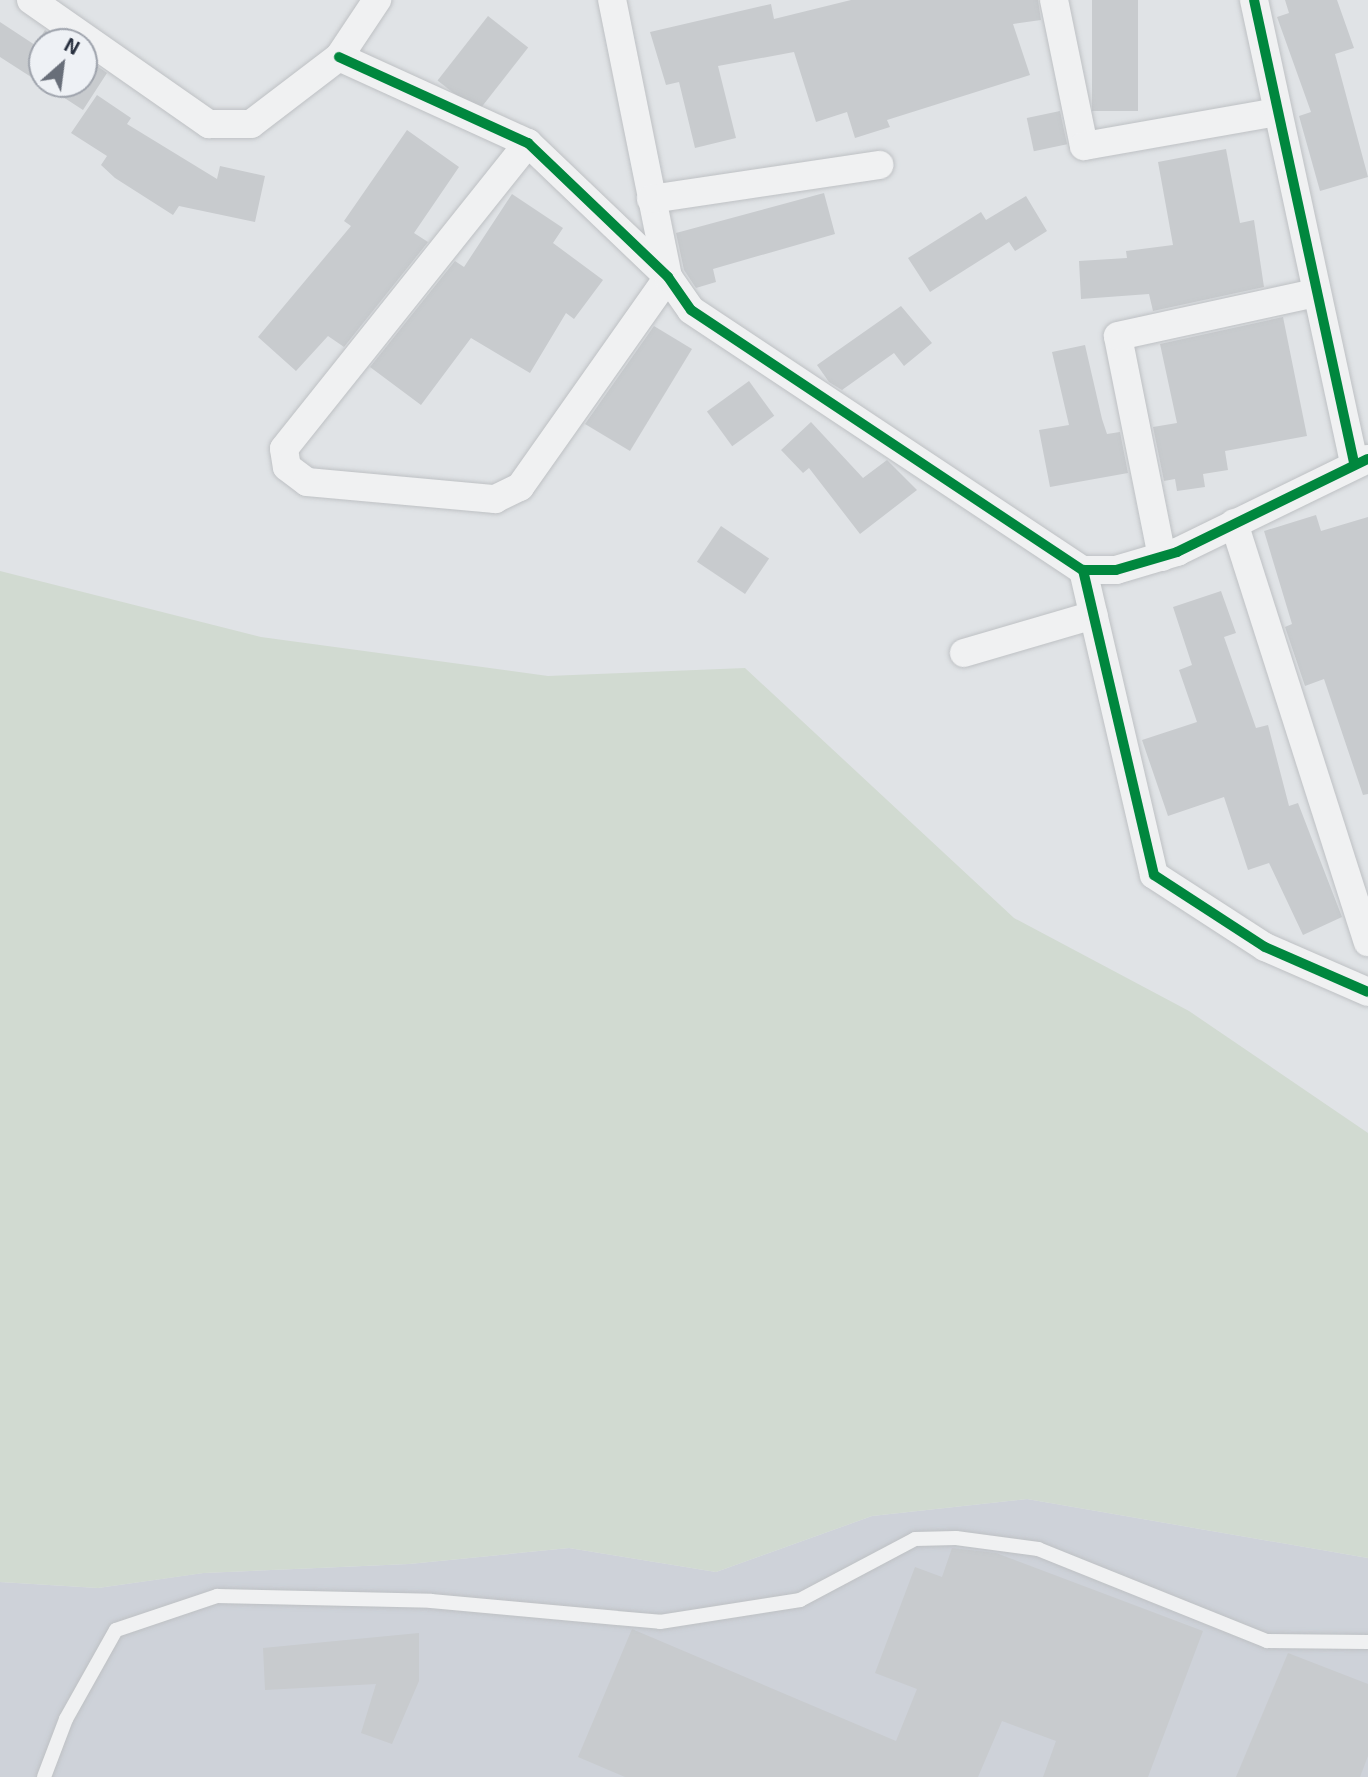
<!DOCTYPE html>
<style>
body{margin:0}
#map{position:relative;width:1368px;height:1777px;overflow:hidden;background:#e0e3e6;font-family:"Exo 2",sans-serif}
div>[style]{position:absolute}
.built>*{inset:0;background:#ced2d9}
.green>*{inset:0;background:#d1dad1}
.building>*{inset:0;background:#c8cbce;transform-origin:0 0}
.roads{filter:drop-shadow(0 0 2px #bec1c4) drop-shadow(0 0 2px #bec1c4)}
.service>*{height:14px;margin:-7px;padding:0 7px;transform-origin:7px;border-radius:7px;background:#f0f1f2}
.minor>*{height:28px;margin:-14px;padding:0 14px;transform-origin:14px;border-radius:14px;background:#f0f1f2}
.cycleway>*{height:10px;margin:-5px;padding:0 5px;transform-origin:5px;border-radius:5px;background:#00873e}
span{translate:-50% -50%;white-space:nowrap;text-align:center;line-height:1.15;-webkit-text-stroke:7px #eef1f5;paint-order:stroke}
.north{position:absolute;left:28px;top:28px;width:70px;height:70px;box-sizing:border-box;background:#eef1f5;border:2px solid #9ea3ac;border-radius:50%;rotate:28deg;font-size:19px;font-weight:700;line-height:28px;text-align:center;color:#272f3e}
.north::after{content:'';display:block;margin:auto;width:24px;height:32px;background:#686e79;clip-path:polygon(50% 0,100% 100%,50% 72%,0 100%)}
</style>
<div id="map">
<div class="built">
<div style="clip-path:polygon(1027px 1499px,1368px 1558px,1368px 1777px,0 1777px,0 1582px,98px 1588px,203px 1573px,409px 1564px,569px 1548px,716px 1572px,872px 1516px)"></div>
</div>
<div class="green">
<div style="clip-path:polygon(0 571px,261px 637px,548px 676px,745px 668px,1014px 918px,1189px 1011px,1368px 1133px,1368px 1558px,1027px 1499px,872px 1516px,716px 1572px,569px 1548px,409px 1564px,204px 1573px,98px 1588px,0 1582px)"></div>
</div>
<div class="building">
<div style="clip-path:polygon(851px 0,1038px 0,1041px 20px,1013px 24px,1030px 75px,887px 120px,890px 127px,855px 138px,847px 112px,816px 122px,794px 52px,718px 66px,736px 138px,695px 148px,679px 82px,666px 85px,650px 32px,771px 4px,774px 19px)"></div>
<div style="left:1092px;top:0;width:46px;height:111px"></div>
<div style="clip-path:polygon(1285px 0,1337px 0,1354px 48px,1335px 54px,1368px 177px,1320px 191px,1299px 116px,1311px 112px,1277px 17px,1289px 13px)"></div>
<div style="left:488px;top:16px;width:51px;height:82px;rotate:38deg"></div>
<div style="clip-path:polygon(0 22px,35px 45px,45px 30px,62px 42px,42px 42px,42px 84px,0 57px)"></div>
<div style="clip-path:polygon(84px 57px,107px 73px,83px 110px,43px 84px,84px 84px)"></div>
<div style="clip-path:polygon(97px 95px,131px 118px,127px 124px,217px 179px,220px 166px,265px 176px,255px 222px,179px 206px,173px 215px,115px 178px,101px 165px,107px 156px,71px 133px)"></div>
<div style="left:1060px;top:111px;width:34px;height:34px;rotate:78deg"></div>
<div style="clip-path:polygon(407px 130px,459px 167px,414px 233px,428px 242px,344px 347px,328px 336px,296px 371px,258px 337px,351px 226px,344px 221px)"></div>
<div style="clip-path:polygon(1226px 149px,1240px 223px,1254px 220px,1264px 287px,1153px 311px,1149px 294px,1081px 299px,1079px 261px,1127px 258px,1126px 251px,1173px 245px,1158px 162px)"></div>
<div style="clip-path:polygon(824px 193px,835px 234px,713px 269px,716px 282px,696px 288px,684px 270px,676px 233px)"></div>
<div style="clip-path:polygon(512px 194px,563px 228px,553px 243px,603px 280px,574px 319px,566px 313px,530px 373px,471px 338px,421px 405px,370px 367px,455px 261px,464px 267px)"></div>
<div style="clip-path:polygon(1026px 196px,1047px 231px,1015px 251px,1009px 242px,930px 292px,908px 258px,981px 212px,986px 220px)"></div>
<div style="clip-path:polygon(901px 306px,932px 343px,904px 366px,894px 353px,842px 390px,829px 382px,817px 365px)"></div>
<div style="clip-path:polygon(1283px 317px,1307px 436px,1225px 451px,1228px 470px,1203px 474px,1205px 487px,1177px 491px,1175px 479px,1164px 481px,1153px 427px,1177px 423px,1160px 344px)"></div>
<div style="clip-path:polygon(654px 326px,692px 349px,630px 451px,585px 424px)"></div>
<div style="clip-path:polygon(1085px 345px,1102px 419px,1107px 434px,1120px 432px,1128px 473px,1050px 487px,1039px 430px,1069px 425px,1052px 352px)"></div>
<div style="left:749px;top:381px;width:43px;height:52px;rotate:54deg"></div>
<div style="clip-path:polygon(811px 422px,863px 478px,887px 460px,917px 490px,860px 534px,809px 468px,803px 473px,781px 450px)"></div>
<div style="clip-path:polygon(1316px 515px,1321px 531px,1368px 517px,1368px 794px,1363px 795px,1324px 679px,1305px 686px,1285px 627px,1292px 624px,1264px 531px)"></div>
<div style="left:721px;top:526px;width:58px;height:43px;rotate:34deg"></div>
<div style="clip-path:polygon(1221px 591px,1236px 633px,1224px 637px,1256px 728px,1268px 725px,1289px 806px,1298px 803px,1342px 917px,1303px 935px,1269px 863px,1248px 870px,1224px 797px,1168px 816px,1142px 740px,1197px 722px,1179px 670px,1192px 665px,1173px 607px)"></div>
<div style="clip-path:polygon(952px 1548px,996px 1553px,1203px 1631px,1148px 1777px,1043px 1777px,1056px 1741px,1002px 1721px,978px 1777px,625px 1777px,578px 1757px,632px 1629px,896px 1741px,917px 1689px,875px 1673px,915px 1567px,942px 1577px)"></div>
<div style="clip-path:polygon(419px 1633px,419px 1681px,392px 1744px,361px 1733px,376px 1684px,265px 1690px,263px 1648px)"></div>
<div style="clip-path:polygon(1288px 1653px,1368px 1684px,1368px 1756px,1360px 1777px,1236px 1777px)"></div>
</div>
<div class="roads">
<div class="service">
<div style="left:44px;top:1777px;width:62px;rotate:-69.2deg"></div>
<div style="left:66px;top:1719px;width:102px;rotate:-60.7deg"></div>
<div style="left:116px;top:1630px;width:107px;rotate:-18.6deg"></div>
<div style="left:217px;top:1596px;width:214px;rotate:1.3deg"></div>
<div style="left:431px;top:1601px;width:230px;rotate:5.2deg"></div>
<div style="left:660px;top:1622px;width:142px;rotate:-8.9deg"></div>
<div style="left:800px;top:1600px;width:130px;rotate:-27.9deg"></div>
<div style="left:915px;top:1539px;width:41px;rotate:-1.4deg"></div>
<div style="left:956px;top:1538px;width:83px;rotate:7.6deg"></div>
<div style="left:1038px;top:1549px;width:247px;rotate:21.9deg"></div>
<div style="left:1267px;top:1641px;width:101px;rotate:0.6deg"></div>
</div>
<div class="minor">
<div style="left:31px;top:0;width:217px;rotate:34.9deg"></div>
<div style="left:209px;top:124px;width:42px"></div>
<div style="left:251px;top:124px;width:111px;rotate:-37.3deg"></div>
<div style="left:339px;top:57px;width:69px;rotate:-56.3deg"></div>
<div style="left:1054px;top:0;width:149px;rotate:78.4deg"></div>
<div style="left:1084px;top:146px;width:195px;rotate:-10deg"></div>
<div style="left:1254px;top:0;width:474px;rotate:77.8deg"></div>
<div style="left:339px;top:57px;width:208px;rotate:24.5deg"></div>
<div style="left:528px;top:143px;width:194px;rotate:43.7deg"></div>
<div style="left:668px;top:277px;width:40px;rotate:55.1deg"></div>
<div style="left:691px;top:310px;width:470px;rotate:33.6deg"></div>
<div style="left:1083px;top:570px;width:33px"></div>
<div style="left:1116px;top:570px;width:64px;rotate:-16.4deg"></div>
<div style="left:1177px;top:552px;width:212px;rotate:-26deg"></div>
<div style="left:528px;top:143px;width:391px;rotate:128.6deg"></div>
<div style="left:284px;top:449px;width:18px;rotate:81deg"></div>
<div style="left:287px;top:467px;width:25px;rotate:37deg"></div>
<div style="left:307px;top:482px;width:189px;rotate:5.2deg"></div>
<div style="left:495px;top:499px;width:28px;rotate:-26deg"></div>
<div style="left:520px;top:487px;width:257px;rotate:-54.8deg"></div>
<div style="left:668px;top:277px;width:283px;rotate:-101.4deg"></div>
<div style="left:651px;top:199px;width:231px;rotate:-8.5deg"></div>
<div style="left:1234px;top:523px;width:440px;rotate:72.3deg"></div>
<div style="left:1162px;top:557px;width:225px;rotate:-101.3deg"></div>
<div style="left:1118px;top:336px;width:203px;rotate:-12.3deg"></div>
<div style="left:1083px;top:570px;width:313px;rotate:76.9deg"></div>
<div style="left:1154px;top:875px;width:132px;rotate:33deg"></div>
<div style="left:1265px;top:947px;width:112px;rotate:23.6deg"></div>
<div style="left:964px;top:653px;width:135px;rotate:-16.3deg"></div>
</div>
</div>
<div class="cycleway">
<div style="left:1254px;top:0;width:474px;rotate:77.8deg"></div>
<div style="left:339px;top:57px;width:208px;rotate:24.5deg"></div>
<div style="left:528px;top:143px;width:194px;rotate:43.7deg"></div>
<div style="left:668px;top:277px;width:40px;rotate:55.1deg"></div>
<div style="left:691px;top:310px;width:470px;rotate:33.6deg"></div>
<div style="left:1083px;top:570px;width:33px"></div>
<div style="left:1116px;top:570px;width:64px;rotate:-16.4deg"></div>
<div style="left:1177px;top:552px;width:212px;rotate:-26deg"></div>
<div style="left:1083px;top:570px;width:313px;rotate:76.9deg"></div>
<div style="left:1154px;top:875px;width:132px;rotate:33deg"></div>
<div style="left:1265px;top:947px;width:112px;rotate:23.6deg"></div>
</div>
<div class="north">N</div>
</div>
